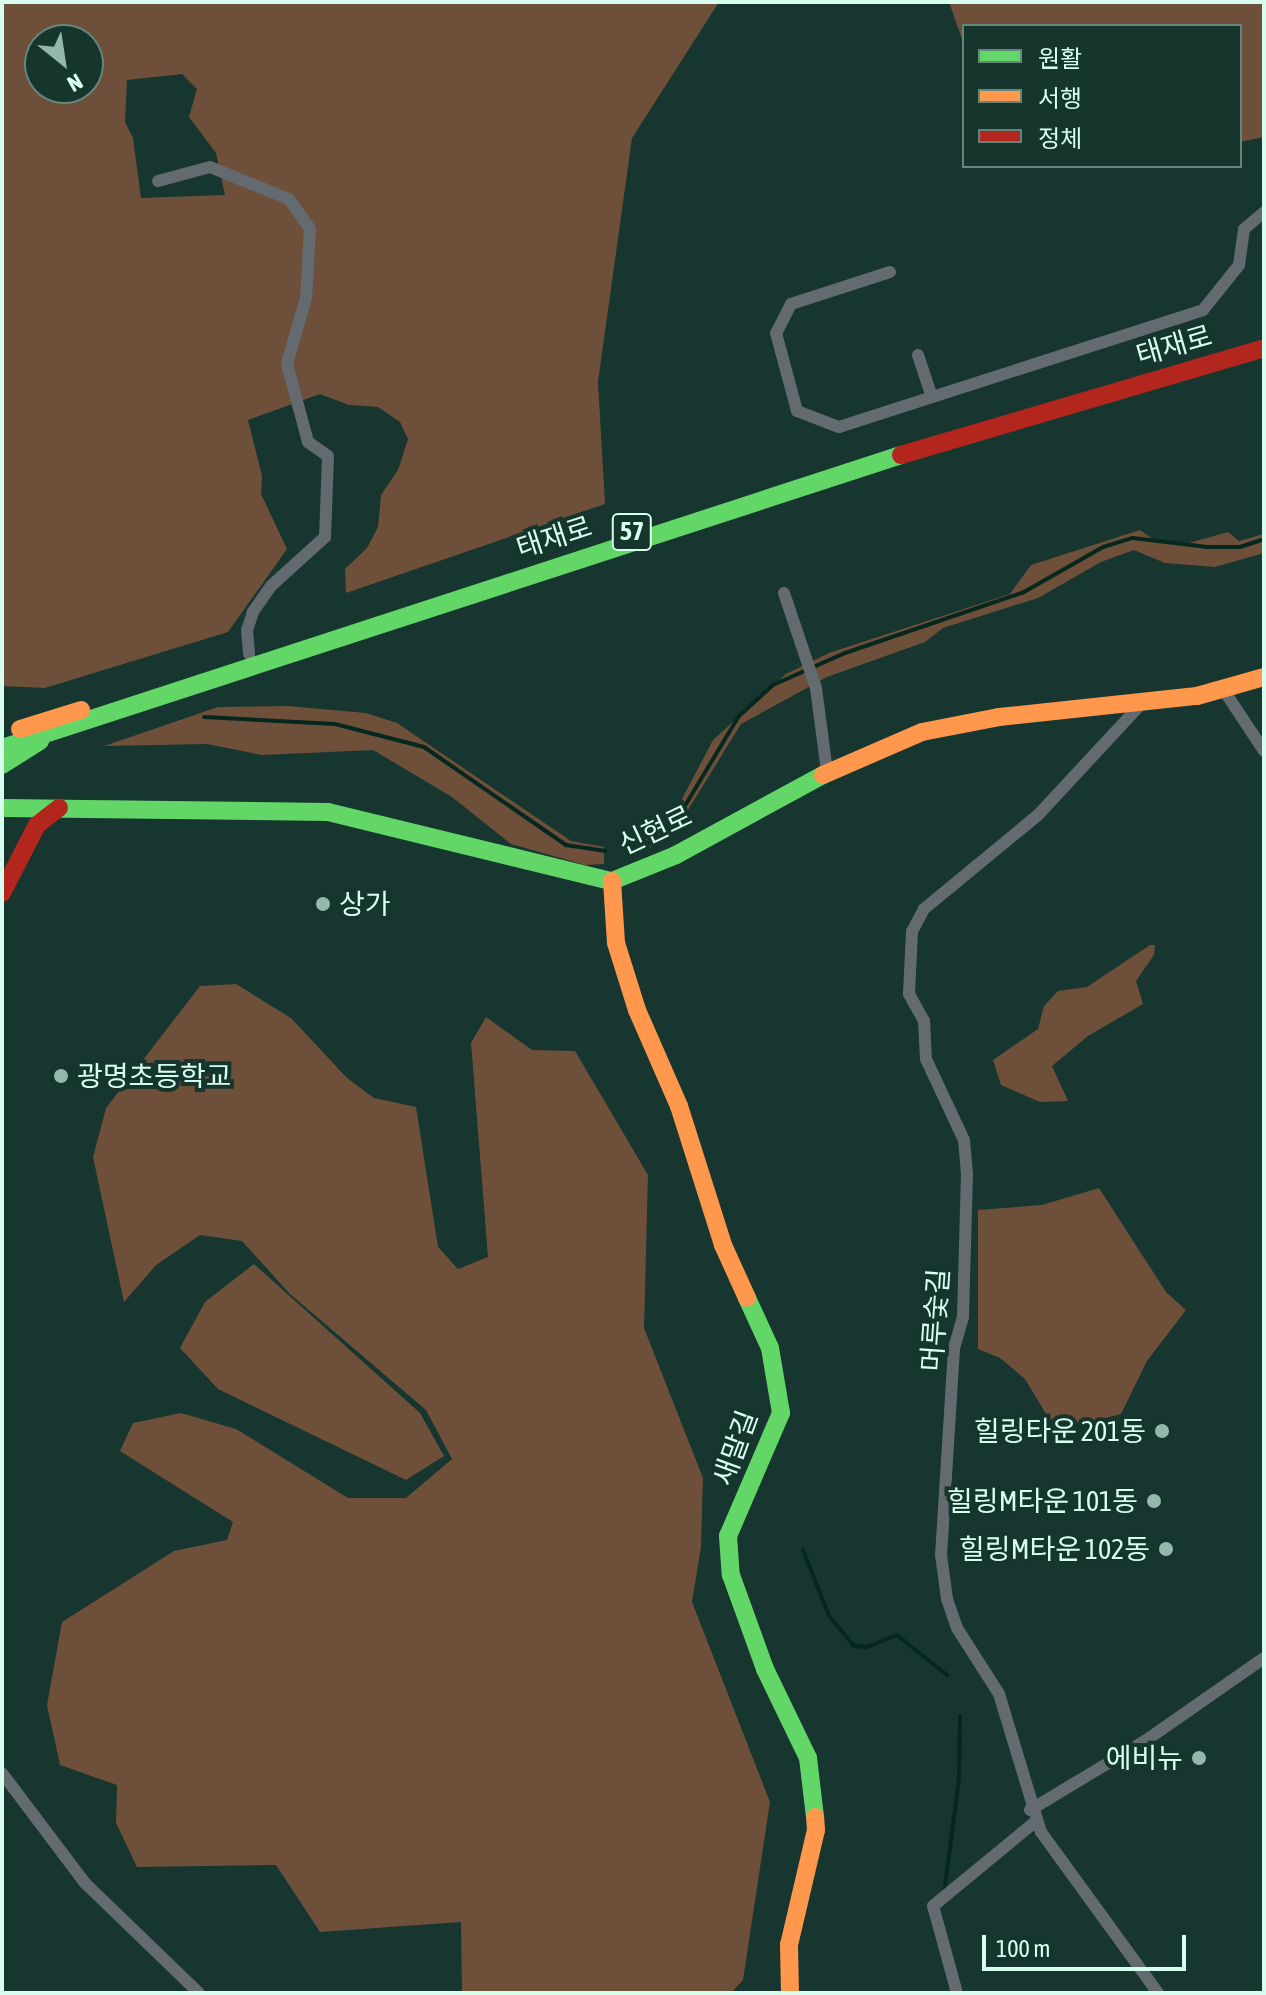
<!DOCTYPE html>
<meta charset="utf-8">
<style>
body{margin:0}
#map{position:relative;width:1266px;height:1995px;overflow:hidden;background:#16362f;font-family:"Asap Condensed","Noto Sans KR",sans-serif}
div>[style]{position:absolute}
.green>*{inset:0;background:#6e503a}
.stream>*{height:4px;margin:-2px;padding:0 2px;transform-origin:2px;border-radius:2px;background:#05271e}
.street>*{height:12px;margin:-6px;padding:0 6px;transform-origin:6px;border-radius:6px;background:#636b71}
.fast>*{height:18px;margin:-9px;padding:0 9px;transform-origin:9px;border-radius:9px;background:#63d668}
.slow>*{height:18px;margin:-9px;padding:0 9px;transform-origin:9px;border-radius:9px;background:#ff974d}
.jam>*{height:18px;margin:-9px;padding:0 9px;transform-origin:9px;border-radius:9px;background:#b3261e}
.dots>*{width:22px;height:22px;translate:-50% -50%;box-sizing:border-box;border:4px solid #16362d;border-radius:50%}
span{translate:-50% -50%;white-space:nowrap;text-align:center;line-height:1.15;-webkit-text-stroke:8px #16362d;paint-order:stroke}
.shield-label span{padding:2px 6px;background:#16362d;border:2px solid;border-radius:6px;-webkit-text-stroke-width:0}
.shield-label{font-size:26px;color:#d8fef0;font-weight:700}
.street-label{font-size:28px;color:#d8fef0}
.poi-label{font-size:28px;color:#d8fef0}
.left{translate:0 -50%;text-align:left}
.right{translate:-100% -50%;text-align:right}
.frame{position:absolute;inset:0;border:4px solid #d8fef0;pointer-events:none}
.legend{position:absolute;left:962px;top:24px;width:280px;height:144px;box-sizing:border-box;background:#16362d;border:2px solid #64867b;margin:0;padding:10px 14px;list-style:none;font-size:24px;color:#d8fef0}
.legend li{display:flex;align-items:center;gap:16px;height:40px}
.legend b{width:40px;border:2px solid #64867b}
.north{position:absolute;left:24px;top:24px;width:80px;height:80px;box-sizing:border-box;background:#16362d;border:2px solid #64867b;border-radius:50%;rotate:150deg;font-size:22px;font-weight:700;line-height:32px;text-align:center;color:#d8fef0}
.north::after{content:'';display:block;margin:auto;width:28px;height:36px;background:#94b8ac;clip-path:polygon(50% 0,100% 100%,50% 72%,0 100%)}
.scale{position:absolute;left:982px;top:1935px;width:204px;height:36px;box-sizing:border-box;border:4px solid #d8fef0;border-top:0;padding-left:10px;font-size:24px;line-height:28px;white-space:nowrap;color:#d8fef0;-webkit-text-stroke:6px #16362d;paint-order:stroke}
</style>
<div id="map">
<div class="green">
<div style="clip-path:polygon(evenodd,2px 2px,719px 2px,632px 138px,598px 382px,605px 504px,346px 593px,345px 569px,367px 548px,378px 527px,381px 495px,398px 470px,408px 439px,400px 422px,378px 407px,349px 405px,320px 394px,248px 420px,262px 476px,261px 494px,287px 549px,228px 632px,45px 688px,2px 686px,2px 2px,40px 40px,88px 40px,88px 88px,40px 88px,40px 40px,2px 2px,182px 74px,197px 89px,189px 117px,216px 153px,225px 195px,141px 198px,133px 138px,125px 122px,127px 80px,182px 74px)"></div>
<div style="clip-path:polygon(949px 2px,1264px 2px,1264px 137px,1240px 142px,1240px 26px,964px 26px,964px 45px)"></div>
<div style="clip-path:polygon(1140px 530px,1154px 540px,1189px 543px,1228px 532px,1239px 541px,1264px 534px,1264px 553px,1215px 567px,1165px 563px,1134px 550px,1101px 562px,1038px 598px,943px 628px,925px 642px,827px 677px,741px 724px,670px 839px,638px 854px,627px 844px,639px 844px,671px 820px,713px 740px,786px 674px,829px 653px,1010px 594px,1031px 565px)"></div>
<div style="clip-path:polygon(288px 706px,366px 713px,397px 723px,571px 841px,604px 847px,604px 864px,585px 865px,511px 844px,452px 797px,373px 750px,262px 755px,207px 744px,104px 746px,218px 707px)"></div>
<div style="clip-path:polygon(1150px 945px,1155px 945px,1154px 955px,1136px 981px,1143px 1004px,1088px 1036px,1052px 1066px,1068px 1101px,1040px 1102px,1001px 1085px,993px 1060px,1038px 1029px,1044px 1006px,1058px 991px,1087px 987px)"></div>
<div style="clip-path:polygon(236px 984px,291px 1018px,347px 1078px,374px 1098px,416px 1107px,438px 1247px,458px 1269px,488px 1257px,471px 1043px,486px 1017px,532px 1050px,575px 1051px,648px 1175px,644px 1328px,703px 1478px,701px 1547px,692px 1602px,770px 1802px,743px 1980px,731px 1993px,462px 1993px,461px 1922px,320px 1932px,276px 1865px,137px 1867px,116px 1823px,117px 1785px,60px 1765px,47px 1705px,62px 1622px,174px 1551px,227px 1540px,233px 1522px,120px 1451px,133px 1423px,181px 1413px,236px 1429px,348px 1498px,406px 1498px,452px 1459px,426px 1410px,290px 1294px,242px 1241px,200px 1235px,156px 1265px,124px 1302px,93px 1157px,106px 1108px,200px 986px)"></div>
<div style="clip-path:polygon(1099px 1188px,1166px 1292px,1186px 1310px,1147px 1361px,1121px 1414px,1085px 1423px,1049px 1419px,1025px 1379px,1000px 1358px,978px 1349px,978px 1210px,1042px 1205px)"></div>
<div style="clip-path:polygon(254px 1264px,420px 1413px,444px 1456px,406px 1480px,218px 1389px,180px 1348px,205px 1302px)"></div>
</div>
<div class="stream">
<div style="left:204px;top:717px;width:131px;rotate:3.1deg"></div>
<div style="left:335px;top:724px;width:92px;rotate:14.5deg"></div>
<div style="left:424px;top:747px;width:173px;rotate:34.6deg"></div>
<div style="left:566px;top:845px;width:40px;rotate:8.5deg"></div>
<div style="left:630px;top:848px;width:36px;rotate:-14deg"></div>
<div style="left:665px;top:839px;width:144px;rotate:-59deg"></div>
<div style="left:739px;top:716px;width:46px;rotate:-42.4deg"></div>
<div style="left:773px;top:685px;width:79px;rotate:-24deg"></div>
<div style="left:845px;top:653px;width:189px;rotate:-18.8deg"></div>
<div style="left:1024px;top:592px;width:91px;rotate:-29.7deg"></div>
<div style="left:1103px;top:547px;width:31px;rotate:-17deg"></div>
<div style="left:1133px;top:538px;width:75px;rotate:6.9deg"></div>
<div style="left:1207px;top:547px;width:33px"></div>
<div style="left:1240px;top:547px;width:25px;rotate:-18deg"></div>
<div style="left:803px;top:1550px;width:71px;rotate:68.5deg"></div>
<div style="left:829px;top:1616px;width:39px;rotate:50deg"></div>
<div style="left:854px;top:1646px;width:13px;rotate:4deg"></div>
<div style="left:867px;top:1647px;width:32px;rotate:-22deg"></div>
<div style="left:897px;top:1635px;width:64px;rotate:38.7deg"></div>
<div style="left:944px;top:1894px;width:117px;rotate:-82.6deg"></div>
<div style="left:959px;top:1778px;width:62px;rotate:-89.1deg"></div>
</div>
<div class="street">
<div style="left:158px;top:181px;width:54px;rotate:-15.1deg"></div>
<div style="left:210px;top:167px;width:85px;rotate:22.1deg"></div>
<div style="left:289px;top:199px;width:37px;rotate:55deg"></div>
<div style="left:310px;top:229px;width:69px;rotate:93.3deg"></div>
<div style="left:306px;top:298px;width:69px;rotate:106.1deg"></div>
<div style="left:287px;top:364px;width:81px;rotate:74.9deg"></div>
<div style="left:308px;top:442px;width:24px;rotate:35deg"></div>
<div style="left:328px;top:456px;width:81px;rotate:92.1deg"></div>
<div style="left:325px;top:537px;width:73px;rotate:137.8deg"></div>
<div style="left:271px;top:586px;width:32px;rotate:125deg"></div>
<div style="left:253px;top:612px;width:19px;rotate:108deg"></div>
<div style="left:247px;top:630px;width:24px;rotate:85deg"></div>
<div style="left:890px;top:272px;width:104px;rotate:162.1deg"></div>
<div style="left:791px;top:304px;width:33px;rotate:117deg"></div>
<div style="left:776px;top:333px;width:81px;rotate:74.9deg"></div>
<div style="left:797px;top:411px;width:45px;rotate:20.9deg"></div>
<div style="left:839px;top:427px;width:382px;rotate:-17.8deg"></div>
<div style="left:1203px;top:310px;width:58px;rotate:-51.3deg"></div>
<div style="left:1239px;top:265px;width:36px;rotate:-82deg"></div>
<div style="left:1244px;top:229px;width:26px;rotate:-40deg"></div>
<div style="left:918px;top:355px;width:44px;rotate:71.6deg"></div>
<div style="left:784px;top:593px;width:100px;rotate:71.4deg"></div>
<div style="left:816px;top:688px;width:85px;rotate:82.5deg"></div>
<div style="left:1223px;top:689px;width:74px;rotate:56.5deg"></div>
<div style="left:1143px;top:702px;width:154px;rotate:132.9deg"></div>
<div style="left:1038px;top:815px;width:148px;rotate:140.5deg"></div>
<div style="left:924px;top:909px;width:26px;rotate:118deg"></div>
<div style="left:912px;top:932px;width:62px;rotate:92.8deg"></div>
<div style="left:909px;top:994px;width:31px;rotate:61deg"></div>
<div style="left:924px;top:1021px;width:38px;rotate:87deg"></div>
<div style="left:926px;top:1059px;width:89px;rotate:64.9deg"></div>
<div style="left:964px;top:1140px;width:33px;rotate:85deg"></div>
<div style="left:967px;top:1173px;width:144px;rotate:91.6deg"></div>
<div style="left:963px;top:1317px;width:33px;rotate:106deg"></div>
<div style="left:954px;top:1349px;width:206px;rotate:93.6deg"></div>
<div style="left:941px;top:1555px;width:44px;rotate:82.2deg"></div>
<div style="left:947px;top:1599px;width:31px;rotate:71deg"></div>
<div style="left:957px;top:1628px;width:78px;rotate:57.5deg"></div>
<div style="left:999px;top:1694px;width:144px;rotate:73.1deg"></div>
<div style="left:1041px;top:1832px;width:199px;rotate:54deg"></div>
<div style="left:2px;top:1773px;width:138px;rotate:53deg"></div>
<div style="left:85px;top:1883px;width:158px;rotate:44deg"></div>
<div style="left:1030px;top:1810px;width:134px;rotate:-31deg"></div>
<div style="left:1145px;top:1741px;width:145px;rotate:-34.9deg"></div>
<div style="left:957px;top:1993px;width:90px;rotate:-105.4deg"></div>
<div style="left:933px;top:1906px;width:134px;rotate:-39.5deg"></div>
</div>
<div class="fast">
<div style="left:2px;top:748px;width:946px;rotate:-18.05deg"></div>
<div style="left:2px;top:765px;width:45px;rotate:-32.3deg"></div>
<div style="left:2px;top:808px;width:326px;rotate:0.7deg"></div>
<div style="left:328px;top:812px;width:292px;rotate:13.7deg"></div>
<div style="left:612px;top:881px;width:69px;rotate:-22.1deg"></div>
<div style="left:676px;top:855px;width:167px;rotate:-28.6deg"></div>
<div style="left:747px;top:1298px;width:55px;rotate:65.3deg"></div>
<div style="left:770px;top:1348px;width:66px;rotate:80.4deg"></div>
<div style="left:781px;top:1413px;width:134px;rotate:113.3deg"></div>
<div style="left:728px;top:1536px;width:39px;rotate:86deg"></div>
<div style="left:731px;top:1575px;width:100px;rotate:70.1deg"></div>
<div style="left:765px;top:1669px;width:99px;rotate:64.2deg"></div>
<div style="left:808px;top:1758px;width:59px;rotate:83.2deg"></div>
</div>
<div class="slow">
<div style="left:20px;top:729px;width:64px;rotate:-17.3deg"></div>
<div style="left:823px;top:775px;width:108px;rotate:-23.5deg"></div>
<div style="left:922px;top:732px;width:78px;rotate:-11deg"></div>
<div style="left:999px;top:717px;width:199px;rotate:-6.1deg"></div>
<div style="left:1197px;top:696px;width:70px;rotate:-15.8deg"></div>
<div style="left:612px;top:881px;width:62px;rotate:86.3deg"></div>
<div style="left:616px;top:943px;width:70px;rotate:72.6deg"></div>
<div style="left:637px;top:1010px;width:105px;rotate:66.4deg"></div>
<div style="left:679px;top:1106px;width:146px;rotate:72.4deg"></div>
<div style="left:723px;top:1245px;width:58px;rotate:65.6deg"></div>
<div style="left:790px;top:1993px;width:48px;rotate:-91.2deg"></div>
<div style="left:789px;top:1945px;width:118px;rotate:-76.8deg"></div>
<div style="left:816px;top:1830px;width:13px;rotate:-94deg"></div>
</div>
<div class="jam">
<div style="left:901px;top:455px;width:378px;rotate:-16.4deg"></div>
<div style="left:2px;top:893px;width:76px;rotate:-62.8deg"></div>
<div style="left:37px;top:825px;width:28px;rotate:-38deg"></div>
</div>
<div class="dots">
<div style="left:323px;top:904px;background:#94b8ac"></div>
<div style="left:61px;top:1076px;background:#94b8ac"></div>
<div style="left:1162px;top:1431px;background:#94b8ac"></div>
<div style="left:1154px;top:1501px;background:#94b8ac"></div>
<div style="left:1166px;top:1549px;background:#94b8ac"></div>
<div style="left:1199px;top:1758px;background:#94b8ac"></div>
</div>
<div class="shield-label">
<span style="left:632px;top:532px">57</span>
</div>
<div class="street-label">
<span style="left:1174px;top:345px;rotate:-16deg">태재로</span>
<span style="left:554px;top:537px;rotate:-18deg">태재로</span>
<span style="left:655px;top:830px;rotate:-25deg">신현로</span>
<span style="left:935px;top:1320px;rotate:-86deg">머루숯길</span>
<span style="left:735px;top:1448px;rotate:-70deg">새말길</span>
</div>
<div class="poi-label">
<span class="left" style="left:339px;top:904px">상가</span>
<span class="left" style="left:77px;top:1076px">광명초등학교</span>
<span class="right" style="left:1146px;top:1431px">힐링타운 201동</span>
<span class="right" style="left:1138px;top:1501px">힐링M타운 101동</span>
<span class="right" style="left:1150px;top:1549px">힐링M타운 102동</span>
<span class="right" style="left:1183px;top:1758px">에비뉴</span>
</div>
<div class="frame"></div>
<ul class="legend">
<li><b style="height:10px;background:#63d668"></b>원활</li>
<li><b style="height:10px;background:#ff974d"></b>서행</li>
<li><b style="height:10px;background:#b3261e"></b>정체</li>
</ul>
<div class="north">N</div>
<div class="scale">100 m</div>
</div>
